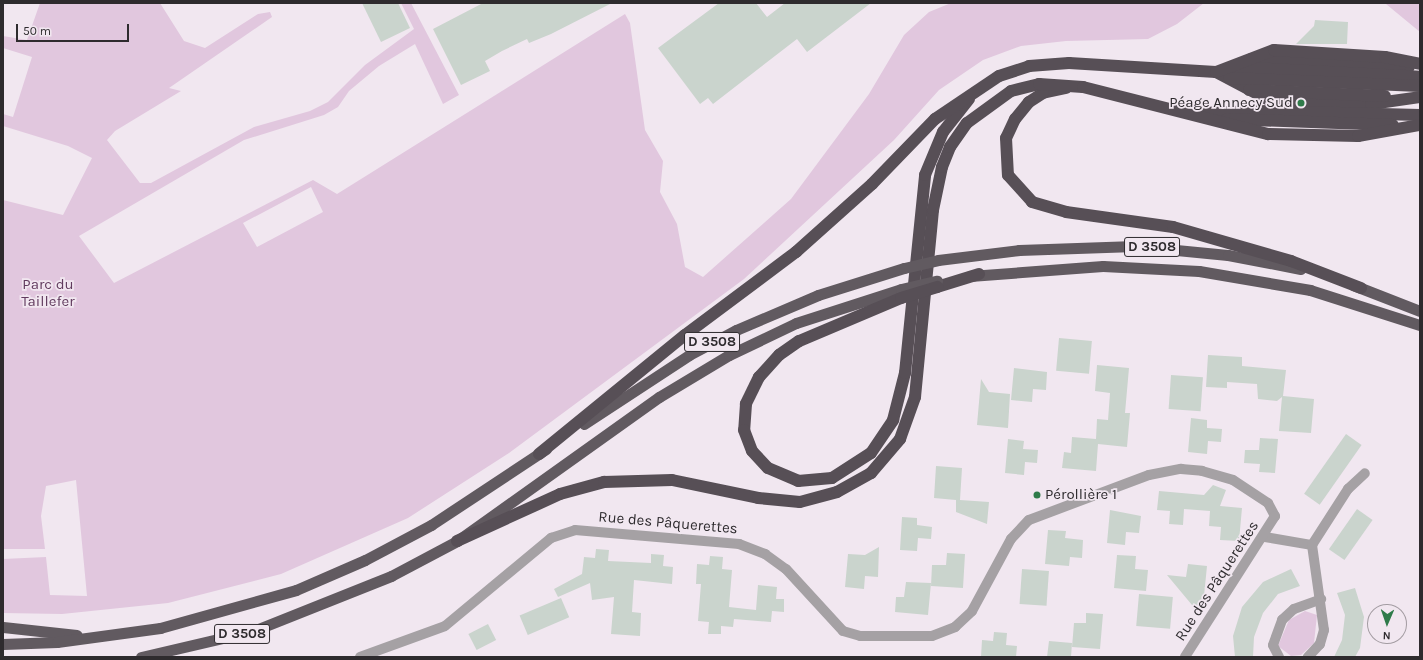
<!DOCTYPE html>
<meta charset="utf-8">
<style>
body{margin:0}
#map{position:relative;width:1423px;height:660px;overflow:hidden;background:#f1e7f0;font-family:Karla,sans-serif}
div>[style]{position:absolute}
.green>*{inset:0;background:#e1c7de}
.building>*{inset:0;background:#cad4cd;transform-origin:0 0}
.minor>*{height:10px;margin:-5px;padding:0 5px;transform-origin:5px;border-radius:5px;background:#a5a1a4}
.trunk>*{height:11px;margin:-5.5px;padding:0 5.5px;transform-origin:5.5px;border-radius:5.5px;background:#615a60}
.motorway>*{height:12px;margin:-6px;padding:0 6px;transform-origin:6px;border-radius:6px;background:#574f56}
.trunk-bridge>*{height:11px;margin:-5.5px;padding:0 5.5px;transform-origin:5.5px;border-radius:5.5px;background:#615a60}
.motorway-bridge>*{height:12px;margin:-6px;padding:0 6px;transform-origin:6px;border-radius:6px;background:#574f56}
.dots>*{width:11px;height:11px;translate:-50% -50%;box-sizing:border-box;border:2px solid #f1e7f0;border-radius:50%}
span{translate:-50% -50%;white-space:nowrap;text-align:center;line-height:1.15;-webkit-text-stroke:3.5px #f1e7f0;paint-order:stroke}
.shield-label span{padding:1px 3px;background:#f1e7f0;border:1px solid;border-radius:3px;-webkit-text-stroke-width:0}
.shield-label{font-size:14px;color:#2e2b2e;font-weight:700}
.poi-label{font-size:15px;color:#2e2b2e}
.right{translate:-100% -50%;text-align:right}
.left{translate:0 -50%;text-align:left}
.park-label{font-size:15px;color:#613b5e}
.street-label{font-size:15px;color:#2e2b2e}
.frame{position:absolute;inset:0;border:4px solid #2e2b2e;pointer-events:none}
.north{position:absolute;left:1367px;top:604px;width:40px;height:40px;box-sizing:border-box;background:#f1e7f0;border:1px solid #a39ca2;border-radius:50%;rotate:182deg;font-size:11px;font-weight:700;line-height:16px;text-align:center;color:#2e2b2e}
.north::after{content:'';display:block;margin:auto;width:14px;height:18px;background:#2f7b4a;clip-path:polygon(50% 0,100% 100%,50% 72%,0 100%)}
.scale{position:absolute;left:16px;top:24px;width:113px;height:18px;box-sizing:border-box;border:2px solid #2e2b2e;border-top:0;padding-left:5px;font-size:12px;line-height:14px;white-space:nowrap;color:#2e2b2e;-webkit-text-stroke:3px #f1e7f0;paint-order:stroke}
</style>
<div id="map">
<div class="green">
<div style="clip-path:polygon(evenodd,40px 3px,160px 3px,184px 41px,205px 48px,258px 14px,270px 12px,272px 17px,169px 88px,181px 91px,115px 131px,107px 140px,140px 183px,151px 183px,254px 127px,310px 111px,328px 102px,365px 65px,414px 29px,401px 3px,411px 3px,459px 95px,443px 104px,415px 44px,379px 66px,349px 91px,338px 107px,324px 115px,244px 140px,79px 236px,114px 283px,313px 180px,337px 194px,625px 14px,630px 23px,645px 130px,663px 161px,660px 192px,677px 224px,685px 267px,703px 277px,791px 199px,869px 94px,904px 35px,929px 12px,951px 3px,1204px 3px,1177px 24px,1148px 39px,1066px 41px,1021px 46px,983px 60px,939px 90px,894px 140px,744px 279px,509px 453px,408px 518px,281px 574px,168px 603px,62px 614px,3px 613px,3px 559px,46px 557px,50px 595px,87px 596px,76px 480px,46px 486px,41px 516px,45px 549px,3px 549px,3px 200px,63px 215px,92px 158px,68px 146px,3px 126px,3px 114px,13px 117px,32px 57px,3px 48px,3px 36px,27px 40px,40px 3px,311px 187px,323px 212px,257px 247px,243px 223px,311px 187px)"></div>
<div style="clip-path:polygon(1344px 3px,1420px 3px,1420px 32px,1386px 4px)"></div>
<div style="clip-path:polygon(1305px 611px,1317px 615px,1314px 643px,1301px 655px,1291px 656px,1278px 646px,1289px 620px)"></div>
</div>
<div class="building">
<div style="clip-path:polygon(362px 3px,398px 3px,410px 28px,381px 42px)"></div>
<div style="clip-path:polygon(483px 3px,612px 3px,551px 34px,529px 43px,527px 39px,502px 51px,485px 61px,490px 71px,461px 85px,433px 29px)"></div>
<div style="clip-path:polygon(719px 3px,756px 3px,767px 17px,785px 3px,871px 3px,807px 52px,797px 39px,713px 104px,708px 98px,700px 104px,658px 48px)"></div>
<div style="clip-path:polygon(1315px 20px,1348px 22px,1347px 44px,1296px 44px,1314px 26px)"></div>
<div style="left:1059px;top:338px;width:33px;height:33px;rotate:5deg"></div>
<div style="clip-path:polygon(1208px 355px,1242px 357px,1242px 366px,1286px 370px,1283px 396px,1314px 399px,1311px 433px,1279px 431px,1282px 397px,1277px 401px,1258px 399px,1257px 384px,1227px 382px,1227px 388px,1206px 387px)"></div>
<div style="clip-path:polygon(1097px 365px,1129px 368px,1125px 413px,1130px 413px,1127px 447px,1098px 444px,1096px 471px,1062px 468px,1064px 452px,1071px 453px,1072px 437px,1096px 439px,1097px 419px,1108px 420px,1110px 393px,1095px 391px)"></div>
<div style="clip-path:polygon(1014px 368px,1047px 372px,1046px 390px,1033px 389px,1032px 402px,1011px 400px)"></div>
<div style="left:1171px;top:375px;width:32px;height:34px;rotate:4deg"></div>
<div style="clip-path:polygon(981px 379px,989px 392px,1010px 394px,1008px 428px,977px 425px)"></div>
<div style="clip-path:polygon(1191px 418px,1207px 420px,1207px 428px,1222px 429px,1221px 442px,1208px 441px,1207px 454px,1188px 452px)"></div>
<div style="left:1346px;top:434px;width:19px;height:73px;rotate:35deg"></div>
<div style="clip-path:polygon(1260px 438px,1278px 439px,1275px 473px,1259px 472px,1260px 464px,1244px 463px,1245px 450px,1259px 450px)"></div>
<div style="clip-path:polygon(1008px 439px,1024px 441px,1023px 449px,1038px 450px,1037px 463px,1025px 462px,1024px 475px,1005px 473px)"></div>
<div style="clip-path:polygon(936px 466px,962px 468px,960px 500px,989px 502px,987px 524px,956px 512px,956px 500px,934px 498px)"></div>
<div style="clip-path:polygon(1213px 485px,1226px 490px,1220px 506px,1242px 508px,1239px 541px,1220px 540px,1221px 527px,1209px 526px,1210px 511px,1184px 509px,1183px 525px,1169px 524px,1170px 511px,1157px 510px,1159px 491px,1204px 495px)"></div>
<div style="left:1357px;top:509px;width:19px;height:49px;rotate:35deg"></div>
<div style="clip-path:polygon(1110px 510px,1141px 516px,1139px 533px,1126px 532px,1125px 545px,1107px 543px)"></div>
<div style="clip-path:polygon(902px 517px,917px 518px,917px 525px,932px 527px,931px 539px,918px 538px,917px 551px,900px 550px)"></div>
<div style="clip-path:polygon(1048px 530px,1066px 531px,1065px 538px,1083px 540px,1082px 558px,1070px 557px,1069px 566px,1045px 564px)"></div>
<div style="clip-path:polygon(879px 547px,878px 577px,865px 576px,864px 589px,845px 587px,848px 554px,865px 555px)"></div>
<div style="clip-path:polygon(596px 549px,609px 550px,608px 561px,651px 563px,651px 554px,664px 555px,663px 566px,673px 567px,672px 584px,634px 580px,632px 612px,641px 613px,640px 636px,611px 634px,614px 597px,592px 600px,590px 583px,558px 597px,554px 589px,582px 574px,584px 557px,595px 558px)"></div>
<div style="clip-path:polygon(947px 553px,965px 554px,963px 588px,931px 586px,932px 565px,946px 565px)"></div>
<div style="clip-path:polygon(1117px 555px,1136px 556px,1135px 569px,1148px 570px,1146px 591px,1114px 588px)"></div>
<div style="clip-path:polygon(710px 556px,723px 557px,722px 569px,732px 570px,729px 607px,756px 610px,758px 585px,777px 587px,776px 599px,784px 599px,784px 612px,772px 611px,771px 622px,734px 619px,733px 627px,721px 626px,721px 634px,708px 634px,709px 622px,698px 621px,701px 584px,696px 584px,697px 564px,709px 565px)"></div>
<div style="clip-path:polygon(1188px 564px,1207px 566px,1203px 606px,1192px 605px,1167px 575px,1186px 577px)"></div>
<div style="left:1022px;top:569px;width:27px;height:35px;rotate:4deg"></div>
<div style="clip-path:polygon(1291px 569px,1300px 586px,1278px 594px,1263px 613px,1254px 637px,1253px 657px,1235px 657px,1233px 636px,1242px 607px,1263px 582px)"></div>
<div style="clip-path:polygon(906px 582px,931px 583px,928px 615px,895px 612px,896px 597px,904px 597px)"></div>
<div style="clip-path:polygon(1355px 588px,1364px 617px,1360px 648px,1355px 657px,1334px 657px,1342px 640px,1345px 615px,1337px 593px)"></div>
<div style="left:1139px;top:594px;width:34px;height:32px;rotate:5deg"></div>
<div style="left:561px;top:598px;width:21px;height:45px;rotate:67deg"></div>
<div style="clip-path:polygon(1086px 613px,1103px 614px,1100px 649px,1072px 647px,1074px 623px,1086px 623px)"></div>
<div style="left:488px;top:624px;width:18px;height:22px;rotate:63deg"></div>
<div style="clip-path:polygon(994px 632px,1007px 633px,1006px 645px,1017px 646px,1016px 657px,981px 657px,982px 640px,993px 641px)"></div>
<div style="clip-path:polygon(1049px 641px,1072px 643px,1071px 657px,1047px 657px)"></div>
</div>
<div class="minor">
<div style="left:1265px;top:537px;width:48px;rotate:9.7deg"></div>
<div style="left:1312px;top:545px;width:86px;rotate:82deg"></div>
<div style="left:1324px;top:630px;width:15px;rotate:106deg"></div>
<div style="left:1320px;top:644px;width:18px;rotate:133deg"></div>
<div style="left:1312px;top:545px;width:67px;rotate:-57.3deg"></div>
<div style="left:1348px;top:489px;width:23px;rotate:-43deg"></div>
<div style="left:360px;top:657px;width:90px;rotate:-20deg"></div>
<div style="left:445px;top:626px;width:138px;rotate:-39.7deg"></div>
<div style="left:551px;top:538px;width:25px;rotate:-18deg"></div>
<div style="left:575px;top:530px;width:165px;rotate:4.9deg"></div>
<div style="left:739px;top:544px;width:28px;rotate:21deg"></div>
<div style="left:765px;top:554px;width:26px;rotate:36deg"></div>
<div style="left:786px;top:569px;width:84px;rotate:47.4deg"></div>
<div style="left:843px;top:631px;width:18px;rotate:16deg"></div>
<div style="left:860px;top:636px;width:72px"></div>
<div style="left:932px;top:636px;width:25px;rotate:-21deg"></div>
<div style="left:955px;top:627px;width:23px;rotate:-43deg"></div>
<div style="left:972px;top:611px;width:82px;rotate:-61.6deg"></div>
<div style="left:1011px;top:539px;width:26px;rotate:-47deg"></div>
<div style="left:1029px;top:520px;width:128px;rotate:-20.6deg"></div>
<div style="left:1149px;top:475px;width:33px;rotate:-11deg"></div>
<div style="left:1181px;top:469px;width:21px;rotate:5deg"></div>
<div style="left:1202px;top:471px;width:32px;rotate:16deg"></div>
<div style="left:1233px;top:480px;width:42px;rotate:33.3deg"></div>
<div style="left:1268px;top:503px;width:15px;rotate:62deg"></div>
<div style="left:1275px;top:516px;width:167px;rotate:122.6deg"></div>
<div style="left:1279px;top:657px;width:13px;rotate:-117deg"></div>
<div style="left:1273px;top:645px;width:27px;rotate:-70deg"></div>
<div style="left:1282px;top:620px;width:16px;rotate:-43deg"></div>
<div style="left:1294px;top:609px;width:29px;rotate:-20deg"></div>
</div>
<div class="trunk">
<div style="left:938px;top:260px;width:82px;rotate:-7deg"></div>
<div style="left:1019px;top:250px;width:116px;rotate:-2deg"></div>
<div style="left:1135px;top:246px;width:93px;rotate:5.5deg"></div>
<div style="left:1228px;top:255px;width:74px;rotate:10.9deg"></div>
<div style="left:970px;top:276px;width:133px;rotate:-4.3deg"></div>
<div style="left:1103px;top:266px;width:96px;rotate:3deg"></div>
<div style="left:1199px;top:271px;width:113px;rotate:9.7deg"></div>
<div style="left:1310px;top:290px;width:115px;rotate:17.7deg"></div>
<div style="left:1353px;top:285px;width:72px;rotate:21.2deg"></div>
<div style="left:584px;top:424px;width:126px;rotate:-33.3deg"></div>
<div style="left:689px;top:355px;width:53px;rotate:-28deg"></div>
<div style="left:736px;top:330px;width:89px;rotate:-23.1deg"></div>
<div style="left:818px;top:295px;width:90px;rotate:-17.4deg"></div>
<div style="left:3px;top:627px;width:74px;rotate:6.2deg"></div>
<div style="left:3px;top:644px;width:54px;rotate:-2.1deg"></div>
<div style="left:57px;top:642px;width:104px;rotate:-7.7deg"></div>
<div style="left:160px;top:628px;width:141px;rotate:-15.6deg"></div>
<div style="left:296px;top:590px;width:75px;rotate:-23.5deg"></div>
<div style="left:365px;top:560px;width:75px;rotate:-27.9deg"></div>
<div style="left:431px;top:525px;width:138px;rotate:-33.5deg"></div>
<div style="left:141px;top:657px;width:115px;rotate:-13.1deg"></div>
<div style="left:253px;top:631px;width:149px;rotate:-21.7deg"></div>
<div style="left:391px;top:576px;width:75px;rotate:-27.9deg"></div>
<div style="left:457px;top:541px;width:248px;rotate:-35.5deg"></div>
<div style="left:659px;top:397px;width:82px;rotate:-31deg"></div>
<div style="left:729px;top:355px;width:74px;rotate:-25.5deg"></div>
<div style="left:796px;top:323px;width:110px;rotate:-17.9deg"></div>
</div>
<div class="motorway">
<div style="left:1251px;top:59px;width:158px;rotate:2.9deg"></div>
<div style="left:1232px;top:67px;width:188px;rotate:3deg"></div>
<div style="left:1216px;top:72px;width:62px;rotate:27.8deg"></div>
<div style="left:1271px;top:101px;width:100px;rotate:1.7deg"></div>
<div style="left:1371px;top:104px;width:49px;rotate:-8.1deg"></div>
<div style="left:1229px;top:78px;width:191px;rotate:2.4deg"></div>
<div style="left:1066px;top:88px;width:24px;rotate:168deg"></div>
<div style="left:1043px;top:93px;width:17px;rotate:147deg"></div>
<div style="left:1029px;top:102px;width:22px;rotate:129deg"></div>
<div style="left:1015px;top:119px;width:21px;rotate:115deg"></div>
<div style="left:1006px;top:138px;width:37px;rotate:87deg"></div>
<div style="left:1008px;top:175px;width:36px;rotate:48deg"></div>
<div style="left:1032px;top:202px;width:35px;rotate:16deg"></div>
<div style="left:1066px;top:212px;width:108px;rotate:8deg"></div>
<div style="left:1173px;top:227px;width:123px;rotate:16.1deg"></div>
<div style="left:1291px;top:261px;width:75px;rotate:21.1deg"></div>
<div style="left:1249px;top:90px;width:136px;rotate:2.5deg"></div>
<div style="left:1202px;top:113px;width:56px;rotate:-2deg"></div>
<div style="left:1258px;top:111px;width:162px;rotate:1.4deg"></div>
<div style="left:1227px;top:119px;width:166px;rotate:2.1deg"></div>
<div style="left:937px;top:287px;width:44px;rotate:-17.2deg"></div>
<div style="left:901px;top:298px;width:111px;rotate:157.1deg"></div>
<div style="left:799px;top:341px;width:24px;rotate:145deg"></div>
<div style="left:779px;top:355px;width:30px;rotate:132deg"></div>
<div style="left:759px;top:377px;width:30px;rotate:116deg"></div>
<div style="left:746px;top:404px;width:26px;rotate:94deg"></div>
<div style="left:744px;top:430px;width:22px;rotate:69deg"></div>
<div style="left:752px;top:451px;width:23px;rotate:47deg"></div>
<div style="left:768px;top:468px;width:33px;rotate:23deg"></div>
<div style="left:798px;top:481px;width:34px;rotate:-5deg"></div>
<div style="left:832px;top:478px;width:46px;rotate:-32.7deg"></div>
<div style="left:871px;top:453px;width:40px;rotate:-56deg"></div>
<div style="left:893px;top:420px;width:49px;rotate:-75.7deg"></div>
<div style="left:905px;top:373px;width:199px;rotate:-84.2deg"></div>
<div style="left:925px;top:175px;width:47px;rotate:-67.3deg"></div>
<div style="left:943px;top:132px;width:42px;rotate:-51.8deg"></div>
<div style="left:539px;top:454px;width:188px;rotate:-39.2deg"></div>
<div style="left:685px;top:335px;width:139px;rotate:-36.8deg"></div>
<div style="left:796px;top:252px;width:102px;rotate:-41.8deg"></div>
<div style="left:872px;top:184px;width:91px;rotate:-45.9deg"></div>
<div style="left:935px;top:119px;width:77px;rotate:-33.9deg"></div>
<div style="left:999px;top:76px;width:32px;rotate:-18deg"></div>
<div style="left:1029px;top:66px;width:40px;rotate:-4.3deg"></div>
<div style="left:1069px;top:63px;width:147px;rotate:3.5deg"></div>
<div style="left:1216px;top:72px;width:62px;rotate:-20.8deg"></div>
<div style="left:1274px;top:50px;width:111px;rotate:3.6deg"></div>
<div style="left:1385px;top:57px;width:36px;rotate:11deg"></div>
<div style="left:457px;top:541px;width:113px;rotate:-24.5deg"></div>
<div style="left:560px;top:494px;width:46px;rotate:-15.3deg"></div>
<div style="left:604px;top:482px;width:68px;rotate:-1.7deg"></div>
<div style="left:672px;top:480px;width:88px;rotate:11.8deg"></div>
<div style="left:758px;top:498px;width:42px;rotate:5.4deg"></div>
<div style="left:800px;top:502px;width:38px;rotate:-15deg"></div>
<div style="left:837px;top:492px;width:39px;rotate:-29deg"></div>
<div style="left:871px;top:473px;width:45px;rotate:-49.5deg"></div>
<div style="left:900px;top:439px;width:45px;rotate:-70.3deg"></div>
<div style="left:915px;top:397px;width:188px;rotate:-84.5deg"></div>
<div style="left:933px;top:210px;width:44px;rotate:-78.2deg"></div>
<div style="left:942px;top:167px;width:22px;rotate:-68deg"></div>
<div style="left:950px;top:147px;width:29px;rotate:-55deg"></div>
<div style="left:967px;top:123px;width:54px;rotate:-36deg"></div>
<div style="left:1011px;top:91px;width:29px;rotate:-14deg"></div>
<div style="left:1039px;top:84px;width:44px;rotate:3.9deg"></div>
<div style="left:1083px;top:87px;width:191px;rotate:14.3deg"></div>
<div style="left:1268px;top:134px;width:90px;rotate:1.3deg"></div>
<div style="left:1358px;top:136px;width:63px;rotate:-10.1deg"></div>
</div>
<div class="trunk-bridge">
<div style="left:904px;top:268px;width:35px;rotate:-13deg"></div>
<div style="left:901px;top:289px;width:37px;rotate:-13deg"></div>
</div>
<div class="motorway-bridge">
<div style="left:901px;top:298px;width:38px;rotate:-17deg"></div>
</div>
<div class="dots">
<div style="left:1301px;top:103px;background:#2f7b4a"></div>
<div style="left:1037px;top:495px;background:#2f7b4a"></div>
</div>
<div class="shield-label">
<span style="left:1152px;top:247px">D 3508</span>
<span style="left:712px;top:342px">D 3508</span>
<span style="left:242px;top:634px">D 3508</span>
</div>
<div class="poi-label">
<span class="right" style="left:1293px;top:103px">Péage Annecy Sud</span>
<span class="left" style="left:1045px;top:495px">Pérollière 1</span>
</div>
<div class="park-label">
<span style="left:48px;top:293px">Parc du<br>Taillefer</span>
</div>
<div class="street-label">
<span style="left:668px;top:523px;rotate:5deg">Rue des Pâquerettes</span>
<span style="left:1217px;top:581px;rotate:-57deg">Rue des Pâquerettes</span>
</div>
<div class="frame"></div>
<div class="north">N</div>
<div class="scale">50 m</div>
</div>
